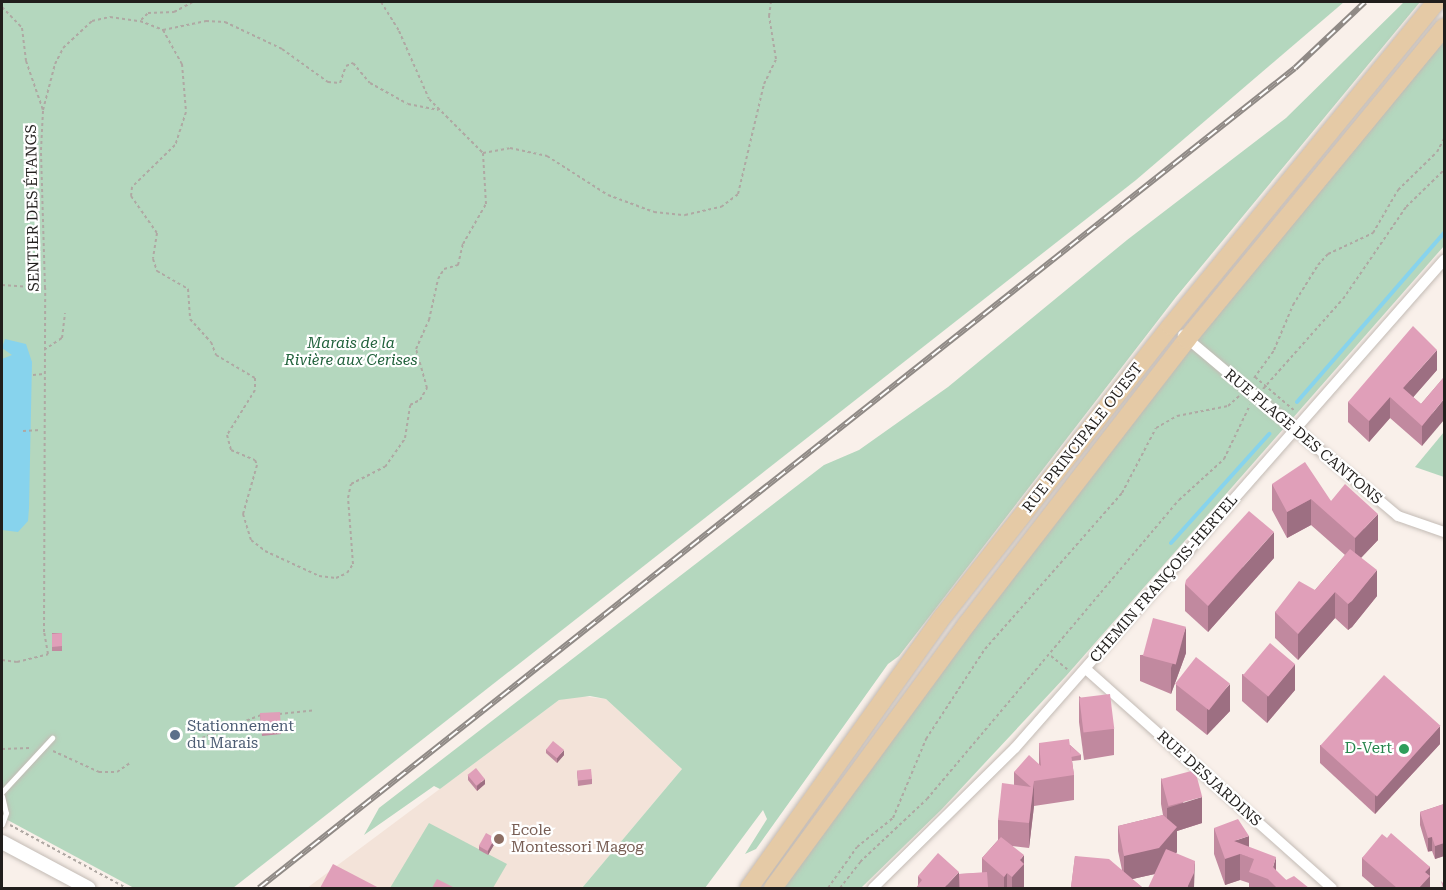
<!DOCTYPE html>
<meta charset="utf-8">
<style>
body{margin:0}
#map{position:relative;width:1446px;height:890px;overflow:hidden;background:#f9f0ea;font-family:"Roboto Serif",serif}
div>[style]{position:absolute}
.built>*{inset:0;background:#f3e3d9}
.green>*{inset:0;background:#b4d7be}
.water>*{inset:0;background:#87d3ed}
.stream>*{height:4px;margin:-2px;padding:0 2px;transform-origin:2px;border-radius:2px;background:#87d3ed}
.path>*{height:2px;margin-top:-1px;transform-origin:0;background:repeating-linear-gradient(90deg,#afa8a3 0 3px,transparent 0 6px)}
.roads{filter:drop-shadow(0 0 2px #c3bbb5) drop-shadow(0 0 2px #c3bbb5)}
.service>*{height:5px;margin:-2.5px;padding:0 2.5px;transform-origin:2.5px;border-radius:2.5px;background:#fff}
.minor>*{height:10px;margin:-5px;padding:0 5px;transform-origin:5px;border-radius:5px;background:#fff}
.tertiary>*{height:14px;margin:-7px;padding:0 7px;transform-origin:7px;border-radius:7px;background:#fff}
.primary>*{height:18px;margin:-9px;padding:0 9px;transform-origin:9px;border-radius:9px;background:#e5caa6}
.rail>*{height:6px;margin-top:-3px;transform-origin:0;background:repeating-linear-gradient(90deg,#fff 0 11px,#908a86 0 22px);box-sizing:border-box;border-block:2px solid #908a86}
.wall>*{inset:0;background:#c1899f;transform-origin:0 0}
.shaded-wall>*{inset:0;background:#9d6f82;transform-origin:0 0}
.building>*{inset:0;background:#e09fb9;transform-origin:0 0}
.dots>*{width:16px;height:16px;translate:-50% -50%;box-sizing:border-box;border:3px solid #fff;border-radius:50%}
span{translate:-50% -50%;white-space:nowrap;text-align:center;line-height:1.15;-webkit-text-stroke:4.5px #fff;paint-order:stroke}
.street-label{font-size:15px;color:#211e1c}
.park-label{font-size:15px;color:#20613b;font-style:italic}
.service-label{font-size:15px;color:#4e5e75}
.left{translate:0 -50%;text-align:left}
.leisure-label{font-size:15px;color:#27864d}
.right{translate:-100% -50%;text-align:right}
.education-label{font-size:15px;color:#785e54}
.frame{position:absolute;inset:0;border:3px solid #211e1c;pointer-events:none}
</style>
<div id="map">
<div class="built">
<div style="clip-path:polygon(573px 695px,606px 699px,682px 769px,582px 888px,307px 888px,559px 700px)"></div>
</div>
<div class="green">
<div style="clip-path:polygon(2px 2px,1344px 2px,1136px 180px,233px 888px,134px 888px,2px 817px)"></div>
<div style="clip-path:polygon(1404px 2px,1420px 2px,1176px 297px,899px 656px,888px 664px,756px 849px,745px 854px,767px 819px,763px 810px,705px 888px,582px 888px,682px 769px,606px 699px,590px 696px,559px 700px,440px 789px,434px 786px,364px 835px,379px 808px,824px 465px,859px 450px,948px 387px,1127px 240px,1286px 118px)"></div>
<div style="clip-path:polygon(1444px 41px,1444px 246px,1066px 676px,941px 810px,861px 888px,784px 888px,941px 670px,1174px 368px)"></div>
<div style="clip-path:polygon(1444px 432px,1444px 477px,1415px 467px)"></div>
<div style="clip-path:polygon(429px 823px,507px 864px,493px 888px,390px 888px)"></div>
</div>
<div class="water">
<div style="clip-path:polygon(5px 339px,26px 344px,32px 362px,29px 508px,28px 521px,18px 532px,2px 530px,2px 359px,12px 355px,2px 348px)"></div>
</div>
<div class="stream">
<div style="left:1297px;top:402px;width:224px;rotate:-49deg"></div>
<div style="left:1171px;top:543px;width:147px;rotate:-48deg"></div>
</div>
<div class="path">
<div style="left:381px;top:2px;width:34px;rotate:58deg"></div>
<div style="left:399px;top:31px;width:74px;rotate:66.2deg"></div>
<div style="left:429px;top:99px;width:76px;rotate:45deg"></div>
<div style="left:2px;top:7px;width:29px;rotate:46deg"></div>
<div style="left:22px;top:28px;width:33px;rotate:83deg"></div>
<div style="left:26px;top:61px;width:52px;rotate:70.9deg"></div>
<div style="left:141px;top:20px;width:10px;rotate:-45deg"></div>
<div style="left:148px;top:13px;width:26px;rotate:-2deg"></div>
<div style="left:174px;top:12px;width:21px;rotate:-28deg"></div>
<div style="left:163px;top:30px;width:39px;rotate:61deg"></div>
<div style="left:182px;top:64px;width:48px;rotate:85.2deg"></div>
<div style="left:186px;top:112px;width:35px;rotate:108deg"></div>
<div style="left:175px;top:145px;width:60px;rotate:135.7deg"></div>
<div style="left:132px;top:187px;width:9px;rotate:96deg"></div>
<div style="left:131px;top:196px;width:45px;rotate:54.9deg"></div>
<div style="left:157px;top:233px;width:26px;rotate:99deg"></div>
<div style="left:153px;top:259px;width:13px;rotate:72deg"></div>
<div style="left:157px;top:271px;width:36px;rotate:30deg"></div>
<div style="left:188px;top:289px;width:30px;rotate:86deg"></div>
<div style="left:190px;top:319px;width:31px;rotate:48deg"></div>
<div style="left:211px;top:342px;width:14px;rotate:69deg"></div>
<div style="left:216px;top:355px;width:45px;rotate:30.5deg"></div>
<div style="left:255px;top:378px;width:12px;rotate:90deg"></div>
<div style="left:255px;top:390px;width:53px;rotate:121.9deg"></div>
<div style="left:227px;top:435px;width:16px;rotate:75deg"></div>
<div style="left:231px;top:450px;width:26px;rotate:23deg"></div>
<div style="left:255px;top:460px;width:5px;rotate:68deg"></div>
<div style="left:257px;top:465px;width:51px;rotate:105.9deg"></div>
<div style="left:243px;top:514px;width:27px;rotate:73deg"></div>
<div style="left:251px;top:540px;width:18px;rotate:38deg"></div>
<div style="left:265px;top:551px;width:60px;rotate:24.8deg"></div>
<div style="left:319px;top:576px;width:17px;rotate:7deg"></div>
<div style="left:336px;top:578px;width:12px;rotate:-24deg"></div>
<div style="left:347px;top:573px;width:11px;rotate:-56deg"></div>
<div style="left:353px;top:564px;width:66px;rotate:-94.3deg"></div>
<div style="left:348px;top:498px;width:14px;rotate:-78deg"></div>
<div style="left:351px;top:484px;width:38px;rotate:-27deg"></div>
<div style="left:385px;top:467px;width:35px;rotate:-55deg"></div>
<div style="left:405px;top:438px;width:33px;rotate:-81deg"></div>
<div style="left:410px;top:405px;width:11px;rotate:-27deg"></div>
<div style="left:420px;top:400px;width:14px;rotate:-60deg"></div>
<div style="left:427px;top:388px;width:41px;rotate:-105.8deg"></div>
<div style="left:416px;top:349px;width:32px;rotate:-66deg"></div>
<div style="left:429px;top:320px;width:42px;rotate:-77.6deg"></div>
<div style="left:438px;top:279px;width:12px;rotate:-59deg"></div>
<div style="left:444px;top:269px;width:15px;rotate:-16deg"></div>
<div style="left:458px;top:265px;width:22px;rotate:-77deg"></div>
<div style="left:463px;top:244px;width:46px;rotate:-60.1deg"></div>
<div style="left:486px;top:204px;width:51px;rotate:-93.4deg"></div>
<div style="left:483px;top:153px;width:27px;rotate:-10deg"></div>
<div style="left:510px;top:148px;width:38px;rotate:12deg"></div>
<div style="left:547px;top:156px;width:72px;rotate:32.6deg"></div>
<div style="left:608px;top:195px;width:49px;rotate:20.3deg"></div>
<div style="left:654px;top:212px;width:31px;rotate:6deg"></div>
<div style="left:685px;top:215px;width:37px;rotate:-13deg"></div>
<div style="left:721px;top:207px;width:21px;rotate:-37deg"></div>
<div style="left:738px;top:194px;width:113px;rotate:-76.7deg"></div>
<div style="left:764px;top:84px;width:28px;rotate:-64deg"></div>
<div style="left:776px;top:59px;width:44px;rotate:-99.2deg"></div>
<div style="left:769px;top:16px;width:14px;rotate:-82deg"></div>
<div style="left:2px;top:285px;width:43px;rotate:4deg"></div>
<div style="left:44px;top:350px;width:22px;rotate:-34deg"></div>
<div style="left:62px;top:338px;width:25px;rotate:-83deg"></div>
<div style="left:33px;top:375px;width:11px;rotate:-5deg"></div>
<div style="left:1255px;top:377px;width:54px;rotate:40.5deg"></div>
<div style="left:1254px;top:378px;width:34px;rotate:-54deg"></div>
<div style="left:1274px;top:350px;width:49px;rotate:-67.1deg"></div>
<div style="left:1293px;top:305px;width:47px;rotate:-58deg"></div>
<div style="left:1318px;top:265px;width:15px;rotate:-48deg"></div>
<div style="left:1328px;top:254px;width:50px;rotate:-25deg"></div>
<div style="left:1373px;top:233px;width:50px;rotate:-59.8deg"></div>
<div style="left:1398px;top:190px;width:54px;rotate:-44.3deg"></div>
<div style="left:1437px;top:152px;width:15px;rotate:-62deg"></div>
<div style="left:1263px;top:389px;width:120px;rotate:-48.4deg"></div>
<div style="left:1343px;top:299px;width:112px;rotate:-55.6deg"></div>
<div style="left:1406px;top:207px;width:53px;rotate:-44.2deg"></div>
<div style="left:23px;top:431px;width:18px;rotate:-3deg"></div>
<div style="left:1051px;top:656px;width:21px;rotate:39deg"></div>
<div style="left:2px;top:660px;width:15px;rotate:8deg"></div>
<div style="left:17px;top:662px;width:32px;rotate:-14deg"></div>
<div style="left:48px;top:654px;width:22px;rotate:-100deg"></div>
<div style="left:44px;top:632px;width:344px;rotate:-89.8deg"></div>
<div style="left:45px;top:288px;width:138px;rotate:-91.7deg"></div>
<div style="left:41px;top:150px;width:40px;rotate:-87.1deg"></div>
<div style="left:43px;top:110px;width:48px;rotate:-75.4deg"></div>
<div style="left:55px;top:64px;width:18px;rotate:-63deg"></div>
<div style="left:63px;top:48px;width:40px;rotate:-43deg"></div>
<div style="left:92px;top:21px;width:18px;rotate:-13deg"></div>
<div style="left:110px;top:17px;width:30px;rotate:8deg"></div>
<div style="left:140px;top:21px;width:25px;rotate:21deg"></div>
<div style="left:163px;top:30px;width:44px;rotate:-11.8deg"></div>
<div style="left:206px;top:21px;width:19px;rotate:3deg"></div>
<div style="left:225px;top:22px;width:63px;rotate:25.3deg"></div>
<div style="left:282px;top:49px;width:57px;rotate:35.7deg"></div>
<div style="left:328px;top:82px;width:12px;rotate:5deg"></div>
<div style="left:340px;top:83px;width:18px;rotate:-71deg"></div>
<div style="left:346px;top:66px;width:8px;rotate:-23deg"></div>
<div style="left:353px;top:63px;width:26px;rotate:50deg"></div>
<div style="left:370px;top:83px;width:43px;rotate:28.9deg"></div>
<div style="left:408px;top:104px;width:31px;rotate:11deg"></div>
<div style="left:279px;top:714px;width:36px;rotate:-6deg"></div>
<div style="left:202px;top:738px;width:63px;rotate:-21.3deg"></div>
<div style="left:2px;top:749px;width:28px;rotate:-2deg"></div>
<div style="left:53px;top:751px;width:51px;rotate:24.5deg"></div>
<div style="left:99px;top:772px;width:18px"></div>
<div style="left:117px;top:772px;width:16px;rotate:-35deg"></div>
<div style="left:10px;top:825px;width:132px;rotate:28.5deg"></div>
<div style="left:828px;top:888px;width:50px;rotate:-54.7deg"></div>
<div style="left:857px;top:847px;width:46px;rotate:-38.9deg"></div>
<div style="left:893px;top:818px;width:86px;rotate:-67.3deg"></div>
<div style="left:926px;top:739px;width:108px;rotate:-56.8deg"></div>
<div style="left:985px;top:649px;width:208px;rotate:-48.7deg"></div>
<div style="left:1122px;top:493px;width:73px;rotate:-62.4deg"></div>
<div style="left:1156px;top:428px;width:24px;rotate:-30deg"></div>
<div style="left:1177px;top:416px;width:52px;rotate:-11.1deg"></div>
<div style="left:1228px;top:406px;width:15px;rotate:-42deg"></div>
<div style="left:840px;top:888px;width:33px;rotate:-52deg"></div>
<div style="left:860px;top:862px;width:92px;rotate:-43.2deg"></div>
<div style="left:927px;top:799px;width:391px;rotate:-49.9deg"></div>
<div style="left:1179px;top:500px;width:61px;rotate:-42.3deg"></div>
<div style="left:1224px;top:459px;width:60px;rotate:-64.3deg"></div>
</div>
<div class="roads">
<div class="service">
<div style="left:2px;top:792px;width:74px;rotate:-47.2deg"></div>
<div style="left:2px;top:796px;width:17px;rotate:77deg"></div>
<div style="left:6px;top:813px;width:12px;rotate:110deg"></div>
</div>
<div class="minor">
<div style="left:1183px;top:335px;width:281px;rotate:40.1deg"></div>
<div style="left:1398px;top:516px;width:49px;rotate:19.2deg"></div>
<div style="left:1086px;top:669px;width:329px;rotate:41.7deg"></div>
<div style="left:873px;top:888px;width:199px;rotate:-44.6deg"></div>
<div style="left:1015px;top:748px;width:650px;rotate:-48.68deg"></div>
</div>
<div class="tertiary">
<div style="left:2px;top:842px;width:98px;rotate:28.1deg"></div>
</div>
<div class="primary">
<div style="left:749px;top:888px;width:335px;rotate:-54.5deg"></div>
<div style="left:944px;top:615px;width:367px;rotate:-51.9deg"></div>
<div style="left:1171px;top:326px;width:419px;rotate:-50.7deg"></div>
<div style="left:773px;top:888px;width:328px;rotate:-53.7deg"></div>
<div style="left:967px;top:624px;width:360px;rotate:-52.3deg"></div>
<div style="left:1187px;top:339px;width:404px;rotate:-50.5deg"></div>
</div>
</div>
<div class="rail">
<div style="left:259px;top:888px;width:1321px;rotate:-38.36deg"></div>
<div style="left:1295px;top:68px;width:96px;rotate:-43.3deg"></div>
</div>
<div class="wall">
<div style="clip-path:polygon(1437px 370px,1413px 397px,1421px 404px,1444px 377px,1422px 446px,1390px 418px,1369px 442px,1348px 422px,1348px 402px)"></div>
<div style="clip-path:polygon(1272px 484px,1331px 501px,1378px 540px,1361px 558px,1377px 596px,1352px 627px,1348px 630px,1335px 618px,1298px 660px,1275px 638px,1275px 612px,1315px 590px,1345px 555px,1311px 525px,1287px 538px,1272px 510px)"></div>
<div style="clip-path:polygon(1274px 558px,1208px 632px,1185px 611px,1185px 584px)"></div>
<div style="left:62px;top:633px;width:18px;height:10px;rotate:90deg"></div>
<div style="clip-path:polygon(1186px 653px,1171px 694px,1140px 681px,1140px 655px)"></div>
<div style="clip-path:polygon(1242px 674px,1295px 690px,1267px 723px,1242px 701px)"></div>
<div style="clip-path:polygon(1176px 684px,1230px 711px,1207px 735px,1176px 710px)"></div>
<div style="clip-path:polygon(1079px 696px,1114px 729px,1114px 755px,1084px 760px,1079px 722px)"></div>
<div style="clip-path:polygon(260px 714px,281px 729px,281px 734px,262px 736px)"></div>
<div style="clip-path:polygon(1039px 743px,1070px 745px,1081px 755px,1081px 760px,1072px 761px,1074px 775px,1074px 800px,1034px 806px,1029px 848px,1012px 846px,1024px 863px,1024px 888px,959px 888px,959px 874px,982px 873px,982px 858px,998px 840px,998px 820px,1014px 785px,1014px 772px,1039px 764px)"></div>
<div style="clip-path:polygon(1440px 744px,1375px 814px,1320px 763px,1320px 745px)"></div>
<div style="clip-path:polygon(546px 749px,564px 755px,557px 763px,546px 753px)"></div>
<div style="clip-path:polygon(577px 771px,592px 779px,592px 784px,578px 786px)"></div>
<div style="clip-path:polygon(468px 775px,485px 784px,477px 791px,468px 780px)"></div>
<div style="clip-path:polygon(1161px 778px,1202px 823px,1177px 831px,1177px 852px,1155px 874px,1132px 879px,1143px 888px,1071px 888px,1075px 856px,1122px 870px,1118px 851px,1118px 826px,1163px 815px,1161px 804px)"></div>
<div style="clip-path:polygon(1444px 804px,1444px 856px,1435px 859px,1432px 851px,1428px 852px,1420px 825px,1420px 812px)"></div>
<div style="clip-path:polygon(1214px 828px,1249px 847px,1286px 880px,1309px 888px,1249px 888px,1249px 883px,1240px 880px,1225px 885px,1214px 854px)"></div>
<div style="clip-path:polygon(1387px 838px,1430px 867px,1430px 888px,1376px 888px,1362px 876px,1362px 858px)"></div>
<div style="clip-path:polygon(495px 843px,488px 855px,479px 850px,479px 846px)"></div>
<div style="clip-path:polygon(918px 876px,959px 888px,918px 886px)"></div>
</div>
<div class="shaded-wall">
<div style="clip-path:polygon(1437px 350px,1437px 370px,1403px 409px,1403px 388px)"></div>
<div style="clip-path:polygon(1390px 397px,1390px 418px,1369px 442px,1369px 421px)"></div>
<div style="clip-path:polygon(1444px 399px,1444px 420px,1422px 446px,1422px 426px)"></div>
<div style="clip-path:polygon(1311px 499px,1311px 525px,1287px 538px,1287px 512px)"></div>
<div style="clip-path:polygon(1378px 514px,1378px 540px,1355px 564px,1355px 538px)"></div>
<div style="clip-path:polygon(1274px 532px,1274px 558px,1208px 632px,1208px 606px)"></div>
<div style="clip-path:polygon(1377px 570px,1377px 596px,1352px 627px,1348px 630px,1348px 604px)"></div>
<div style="clip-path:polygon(1335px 592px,1335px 618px,1298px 660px,1298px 634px)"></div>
<div style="clip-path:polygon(1186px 627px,1186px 653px,1171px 694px,1171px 668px)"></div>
<div style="clip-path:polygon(1295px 664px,1295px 690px,1267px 723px,1267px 697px)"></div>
<div style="clip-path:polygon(1230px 684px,1230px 711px,1207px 735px,1207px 709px)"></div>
<div style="clip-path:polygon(1440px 726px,1440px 744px,1375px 814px,1375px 796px)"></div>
<div style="clip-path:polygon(564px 750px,564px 755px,557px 763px,557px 758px)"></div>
<div style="clip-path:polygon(485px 779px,485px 784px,477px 791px,477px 786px)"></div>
<div style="clip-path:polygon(1034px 781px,1034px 806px,1029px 848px,1029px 823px)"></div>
<div style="clip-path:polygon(1202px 797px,1202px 823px,1177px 831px,1177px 852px,1159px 873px,1124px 881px,1124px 856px,1167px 835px,1167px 808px)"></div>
<div style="clip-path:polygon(1249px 836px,1249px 857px,1240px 854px,1240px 880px,1225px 885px,1225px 859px,1234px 841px)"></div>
<div style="left:1432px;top:837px;width:14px;height:4px;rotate:90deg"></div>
<div style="clip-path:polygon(495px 838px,495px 843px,488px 855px,488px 851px)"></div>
<div style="clip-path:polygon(1444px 843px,1444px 856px,1435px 859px,1435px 846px)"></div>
<div style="clip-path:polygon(1024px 855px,1024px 888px,1012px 888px,1012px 877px,1020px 860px)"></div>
<div style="clip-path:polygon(1276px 857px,1276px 883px,1273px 867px)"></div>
<div style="clip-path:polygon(1195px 861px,1194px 888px,1187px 888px)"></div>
<div style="clip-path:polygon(1430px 867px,1430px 888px,1419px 888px,1425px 872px)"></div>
<div style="clip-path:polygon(959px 872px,959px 888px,944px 888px)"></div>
<div style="clip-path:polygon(1007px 873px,1007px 888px,1004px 888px,1004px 877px)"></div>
</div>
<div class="building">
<div style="clip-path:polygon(1413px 326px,1437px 350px,1403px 388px,1421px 404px,1444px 377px,1444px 399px,1422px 426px,1390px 397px,1369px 421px,1348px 402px)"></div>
<div style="clip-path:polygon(1305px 462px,1331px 501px,1345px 484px,1378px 514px,1355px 538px,1311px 499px,1287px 512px,1272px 484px)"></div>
<div style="clip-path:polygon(1249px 511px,1274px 532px,1208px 606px,1185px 584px,1186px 580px)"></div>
<div style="clip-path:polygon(1350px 549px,1377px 570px,1352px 601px,1348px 604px,1335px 592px,1298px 634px,1275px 612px,1299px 581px,1315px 590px)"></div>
<div style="left:1153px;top:618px;width:34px;height:39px;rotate:15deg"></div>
<div style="clip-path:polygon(62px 633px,62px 646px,52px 647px,52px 634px)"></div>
<div style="left:1270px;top:643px;width:33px;height:42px;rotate:40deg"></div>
<div style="left:1196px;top:657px;width:43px;height:34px;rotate:38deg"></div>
<div style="left:1384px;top:675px;width:76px;height:95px;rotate:42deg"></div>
<div style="left:1110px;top:694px;width:35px;height:31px;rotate:83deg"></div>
<div style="left:280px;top:712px;width:17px;height:20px;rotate:87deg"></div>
<div style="clip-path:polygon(1069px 739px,1074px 775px,1034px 781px,1029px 823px,998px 820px,1002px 783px,1031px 787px,1014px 772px,1029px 755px,1041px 766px,1039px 743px)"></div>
<div style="left:553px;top:741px;width:14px;height:11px;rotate:39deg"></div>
<div style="clip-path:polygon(1070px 745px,1081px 755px,1071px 757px)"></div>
<div style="left:476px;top:768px;width:14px;height:11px;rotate:51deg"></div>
<div style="left:591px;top:769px;width:10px;height:14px;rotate:84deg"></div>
<div style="left:1195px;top:770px;width:28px;height:35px;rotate:75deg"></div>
<div style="clip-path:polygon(1444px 804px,1444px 843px,1435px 846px,1432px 837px,1428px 838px,1420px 812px)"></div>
<div style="clip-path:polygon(1163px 815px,1177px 827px,1159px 848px,1124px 856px,1118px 826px)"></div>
<div style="clip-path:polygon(1238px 819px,1249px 836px,1234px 841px,1276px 857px,1273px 867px,1286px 880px,1294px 876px,1309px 888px,1277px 888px,1268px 879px,1249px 872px,1254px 859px,1240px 854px,1225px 859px,1214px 828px)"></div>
<div style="left:486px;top:833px;width:10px;height:15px;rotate:29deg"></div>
<div style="clip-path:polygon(1391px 833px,1430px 867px,1425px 872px,1430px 876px,1419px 888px,1397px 888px,1362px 858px,1382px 834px,1387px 838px)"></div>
<div style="clip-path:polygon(1001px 837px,1024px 855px,1020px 860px,1024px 864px,1012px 877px,1007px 873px,1004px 877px,982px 858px)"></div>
<div style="clip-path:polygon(1166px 849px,1195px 861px,1194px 873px,1187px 888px,1148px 888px)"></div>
<div style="clip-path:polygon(938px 853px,959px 872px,944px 888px,916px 888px,922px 880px,918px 876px)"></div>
<div style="clip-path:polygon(1075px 856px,1109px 859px,1143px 888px,1088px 888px,1071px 887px)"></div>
<div style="clip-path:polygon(333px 864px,379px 888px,320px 888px)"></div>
<div style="left:987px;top:872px;width:16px;height:28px;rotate:86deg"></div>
<div style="clip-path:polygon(437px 879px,455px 888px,432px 888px)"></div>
<div style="clip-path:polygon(1441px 881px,1444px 884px,1444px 888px,1443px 888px)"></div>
</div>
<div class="dots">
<div style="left:175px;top:735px;background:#5c6f8a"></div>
<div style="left:1404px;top:749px;background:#2e9e5b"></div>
<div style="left:499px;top:839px;background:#8d6e63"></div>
</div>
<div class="street-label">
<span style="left:33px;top:208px;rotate:-91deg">SENTIER DES ÉTANGS</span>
<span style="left:1303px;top:437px;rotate:40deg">RUE PLAGE DES CANTONS</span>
<span style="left:1083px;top:438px;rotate:-52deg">RUE PRINCIPALE OUEST</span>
<span style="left:1164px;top:579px;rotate:-49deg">CHEMIN FRANÇOIS-HERTEL</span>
<span style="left:1209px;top:779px;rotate:42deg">RUE DESJARDINS</span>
</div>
<div class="park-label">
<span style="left:351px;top:352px">Marais de la<br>Rivière aux Cerises</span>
</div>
<div class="service-label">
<span class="left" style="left:187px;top:735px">Stationnement<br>du Marais</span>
</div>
<div class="leisure-label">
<span class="right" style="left:1392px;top:749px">D-Vert</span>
</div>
<div class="education-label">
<span class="left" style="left:511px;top:839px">Ecole<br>Montessori Magog</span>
</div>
<div class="frame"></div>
</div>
